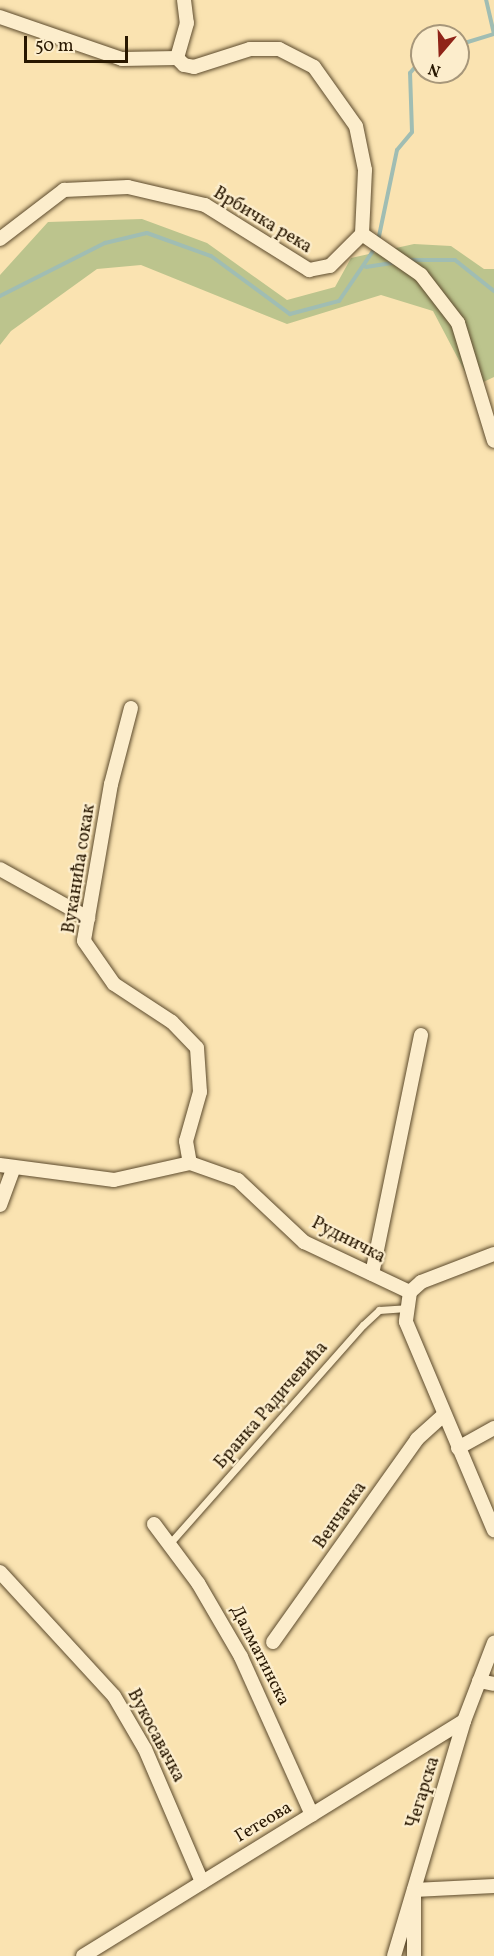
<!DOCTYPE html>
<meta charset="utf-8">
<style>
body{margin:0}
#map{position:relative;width:494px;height:1956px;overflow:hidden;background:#fae3b1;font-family:Vollkorn,serif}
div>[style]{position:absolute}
.green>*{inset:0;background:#bcc48d}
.stream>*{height:4px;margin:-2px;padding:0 2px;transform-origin:2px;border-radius:2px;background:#a0bdb3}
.roads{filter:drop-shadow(0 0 2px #5c4a2c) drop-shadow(0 0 2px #5c4a2c)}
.lane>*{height:7px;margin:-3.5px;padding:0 3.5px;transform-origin:3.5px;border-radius:3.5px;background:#fcedcc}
.street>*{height:14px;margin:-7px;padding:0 7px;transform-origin:7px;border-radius:7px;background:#fcedcc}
span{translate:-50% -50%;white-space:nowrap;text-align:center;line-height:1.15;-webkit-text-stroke:4.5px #fcedcc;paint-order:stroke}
.street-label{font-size:18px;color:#281700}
.north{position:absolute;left:410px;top:24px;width:60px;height:60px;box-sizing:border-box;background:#fcedcc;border:2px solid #a7977a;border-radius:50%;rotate:199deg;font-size:16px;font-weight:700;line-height:24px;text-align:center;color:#281700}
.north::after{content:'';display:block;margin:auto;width:21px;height:27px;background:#8f2418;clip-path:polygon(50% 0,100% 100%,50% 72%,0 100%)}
.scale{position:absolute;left:24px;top:36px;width:104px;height:27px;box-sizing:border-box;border:3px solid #281700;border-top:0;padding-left:8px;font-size:18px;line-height:21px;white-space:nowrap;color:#281700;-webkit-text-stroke:4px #fcedcc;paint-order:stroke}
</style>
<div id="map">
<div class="green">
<div style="clip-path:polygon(142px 219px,207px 243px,287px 300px,335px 287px,351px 258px,414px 244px,451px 246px,484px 269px,494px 269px,494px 377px,473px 387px,433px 311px,381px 295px,287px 324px,141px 265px,97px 269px,11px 331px,0 345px,0 275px,48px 222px)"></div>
</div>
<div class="stream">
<div style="left:458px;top:45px;width:38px;rotate:-17deg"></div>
<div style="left:494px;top:34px;width:35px;rotate:-103deg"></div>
<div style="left:378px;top:241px;width:93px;rotate:-78.2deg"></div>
<div style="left:397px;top:150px;width:23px;rotate:-50deg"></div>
<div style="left:412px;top:132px;width:59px;rotate:-91.9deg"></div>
<div style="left:410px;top:73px;width:18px;rotate:-49deg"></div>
<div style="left:407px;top:260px;width:48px"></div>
<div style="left:455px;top:260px;width:50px;rotate:38.5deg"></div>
<div style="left:366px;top:267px;width:31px;rotate:-9deg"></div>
<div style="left:0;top:296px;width:118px;rotate:-26.8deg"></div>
<div style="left:105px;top:243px;width:43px;rotate:-13.4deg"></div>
<div style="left:147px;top:233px;width:68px;rotate:19.8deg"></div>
<div style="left:211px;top:256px;width:98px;rotate:36.3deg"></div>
<div style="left:290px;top:314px;width:51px;rotate:-14.9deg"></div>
<div style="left:339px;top:301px;width:64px;rotate:-55.8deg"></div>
</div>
<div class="roads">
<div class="lane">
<div style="left:170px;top:1543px;width:291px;rotate:-48.5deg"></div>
<div style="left:363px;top:1325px;width:22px;rotate:-43deg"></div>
<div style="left:379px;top:1310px;width:27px;rotate:-4deg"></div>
</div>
<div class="street">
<div style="left:184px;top:0;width:23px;rotate:83deg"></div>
<div style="left:187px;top:23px;width:36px;rotate:106deg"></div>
<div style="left:177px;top:58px;width:10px;rotate:45deg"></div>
<div style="left:184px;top:65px;width:10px;rotate:11deg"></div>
<div style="left:194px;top:67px;width:59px;rotate:-17.8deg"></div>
<div style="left:250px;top:49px;width:29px"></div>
<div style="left:279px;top:49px;width:39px;rotate:27deg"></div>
<div style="left:314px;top:67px;width:72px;rotate:54.6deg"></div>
<div style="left:356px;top:126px;width:45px;rotate:78.4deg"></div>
<div style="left:365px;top:170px;width:64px;rotate:92.7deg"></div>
<div style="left:0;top:17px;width:129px;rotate:19deg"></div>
<div style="left:122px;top:59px;width:55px;rotate:-1deg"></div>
<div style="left:0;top:239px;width:81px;rotate:-37.4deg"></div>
<div style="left:64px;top:190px;width:64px;rotate:-2.7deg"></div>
<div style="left:128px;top:187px;width:79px;rotate:13.2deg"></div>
<div style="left:205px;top:205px;width:123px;rotate:32deg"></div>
<div style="left:309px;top:270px;width:21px;rotate:-11deg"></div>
<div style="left:330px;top:266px;width:45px;rotate:-45deg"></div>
<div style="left:362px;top:234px;width:72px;rotate:34.8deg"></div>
<div style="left:421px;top:275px;width:61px;rotate:52.4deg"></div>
<div style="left:458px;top:323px;width:123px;rotate:73deg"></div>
<div style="left:131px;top:708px;width:79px;rotate:104.7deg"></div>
<div style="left:111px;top:784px;width:159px;rotate:99.8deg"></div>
<div style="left:84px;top:941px;width:52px;rotate:55.1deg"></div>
<div style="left:114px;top:984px;width:69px;rotate:33.2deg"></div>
<div style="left:172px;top:1022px;width:36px;rotate:46deg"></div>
<div style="left:197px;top:1048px;width:44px;rotate:86.1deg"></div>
<div style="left:200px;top:1092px;width:51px;rotate:105.9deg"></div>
<div style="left:186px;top:1141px;width:22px;rotate:80deg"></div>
<div style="left:0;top:869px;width:101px;rotate:29.1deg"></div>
<div style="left:0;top:1165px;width:115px;rotate:7.5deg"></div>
<div style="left:114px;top:1180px;width:78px;rotate:-12.6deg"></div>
<div style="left:190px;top:1163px;width:51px;rotate:19.5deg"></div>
<div style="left:238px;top:1180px;width:91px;rotate:43.2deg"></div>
<div style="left:304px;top:1242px;width:117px;rotate:25.3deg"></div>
<div style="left:0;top:1205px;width:40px;rotate:-69.8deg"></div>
<div style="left:372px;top:1274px;width:244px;rotate:-78.4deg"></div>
<div style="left:410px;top:1292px;width:30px;rotate:98deg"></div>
<div style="left:406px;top:1322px;width:226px;rotate:67.1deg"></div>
<div style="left:410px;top:1292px;width:15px;rotate:-42deg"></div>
<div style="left:421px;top:1282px;width:78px;rotate:-21deg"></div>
<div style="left:458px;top:1448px;width:41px;rotate:-29.1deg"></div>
<div style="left:154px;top:1524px;width:74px;rotate:53.3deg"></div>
<div style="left:198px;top:1583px;width:86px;rotate:59.8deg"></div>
<div style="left:241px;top:1657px;width:173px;rotate:65.8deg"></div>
<div style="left:0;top:1572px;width:168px;rotate:47.4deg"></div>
<div style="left:114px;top:1696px;width:61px;rotate:59.7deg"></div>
<div style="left:145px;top:1749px;width:145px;rotate:66.8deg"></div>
<div style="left:273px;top:1642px;width:249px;rotate:-54.6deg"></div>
<div style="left:417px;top:1439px;width:36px;rotate:-42deg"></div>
<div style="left:479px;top:1681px;width:15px;rotate:11deg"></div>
<div style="left:83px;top:1956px;width:448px;rotate:-31.7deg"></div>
<div style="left:394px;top:1956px;width:245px;rotate:-73.4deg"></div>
<div style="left:464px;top:1721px;width:84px;rotate:-69deg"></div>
<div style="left:414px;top:1956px;width:66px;rotate:-90deg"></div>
<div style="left:414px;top:1890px;width:80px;rotate:-2.9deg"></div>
</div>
</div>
<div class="street-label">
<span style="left:262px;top:221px;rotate:31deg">Врбичка река</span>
<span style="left:80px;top:869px;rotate:-81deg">Вуканића сокак</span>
<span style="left:348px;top:1241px;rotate:27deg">Рудничка</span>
<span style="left:272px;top:1406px;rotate:-49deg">Бранка Радичевића</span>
<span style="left:341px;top:1516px;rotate:-55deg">Венчачка</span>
<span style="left:259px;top:1656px;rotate:63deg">Далматинска</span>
<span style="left:155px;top:1736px;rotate:62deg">Вукосавачка</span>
<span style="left:424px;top:1793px;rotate:-73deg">Чегарска</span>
<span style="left:264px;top:1823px;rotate:-31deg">Гетеова</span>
</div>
<div class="north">N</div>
<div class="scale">50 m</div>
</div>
